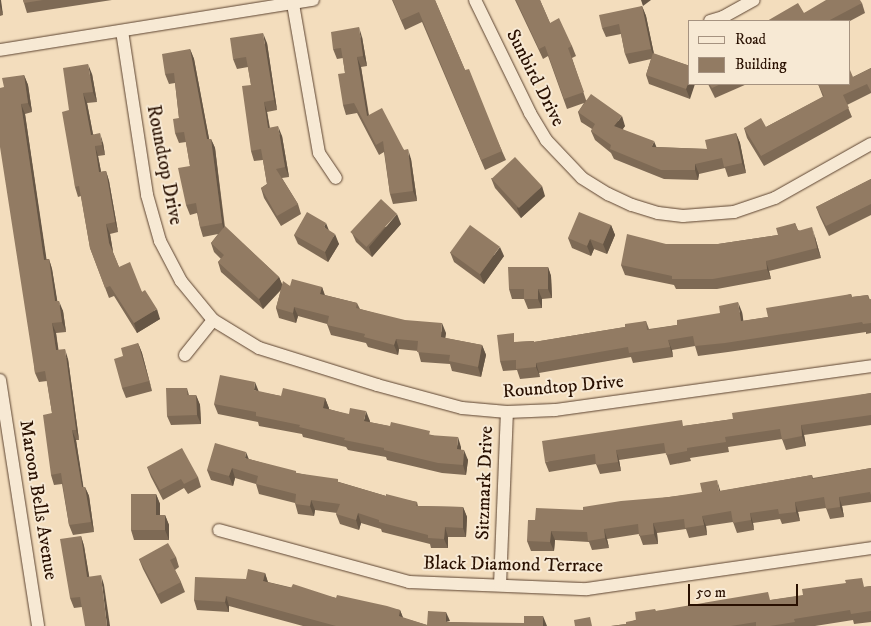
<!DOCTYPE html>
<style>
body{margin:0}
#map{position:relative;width:871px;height:626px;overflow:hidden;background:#f3ddbd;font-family:"IM FELL DW Pica",serif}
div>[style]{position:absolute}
.roads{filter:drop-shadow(0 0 1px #5c4330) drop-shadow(0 0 1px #5c4330)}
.street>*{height:12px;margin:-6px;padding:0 6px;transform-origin:6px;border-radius:6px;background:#f7e9d4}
.wall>*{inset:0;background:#7e6a55}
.shaded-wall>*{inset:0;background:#665645}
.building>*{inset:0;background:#927b63;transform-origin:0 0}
span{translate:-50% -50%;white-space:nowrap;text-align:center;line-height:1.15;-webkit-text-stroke:4px #f7e9d4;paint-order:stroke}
.street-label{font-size:19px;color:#291001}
.legend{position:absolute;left:688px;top:20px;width:162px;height:65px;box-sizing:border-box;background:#f7e9d4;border:1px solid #a59280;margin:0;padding:6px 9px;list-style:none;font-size:15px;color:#291001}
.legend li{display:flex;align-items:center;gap:10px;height:25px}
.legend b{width:25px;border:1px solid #a59280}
.scale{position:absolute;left:688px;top:584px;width:110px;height:22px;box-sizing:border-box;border:2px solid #291001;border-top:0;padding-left:6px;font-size:15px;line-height:18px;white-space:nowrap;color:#291001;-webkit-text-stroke:4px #f7e9d4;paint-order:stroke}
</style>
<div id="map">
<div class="roads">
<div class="street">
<div style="left:475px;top:0;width:126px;rotate:64deg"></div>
<div style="left:530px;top:113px;width:31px;rotate:59deg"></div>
<div style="left:546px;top:140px;width:52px;rotate:46.5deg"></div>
<div style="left:582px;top:178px;width:31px;rotate:32deg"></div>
<div style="left:608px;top:194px;width:26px;rotate:25deg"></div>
<div style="left:632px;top:205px;width:27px;rotate:17deg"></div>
<div style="left:658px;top:213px;width:25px;rotate:7deg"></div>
<div style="left:683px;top:216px;width:51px;rotate:-4.5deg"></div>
<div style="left:734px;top:212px;width:43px;rotate:-18.9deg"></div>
<div style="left:775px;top:198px;width:110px;rotate:-29.4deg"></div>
<div style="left:293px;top:4px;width:151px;rotate:80.1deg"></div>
<div style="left:319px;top:153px;width:30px;rotate:56deg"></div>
<div style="left:710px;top:21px;width:14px;rotate:-17deg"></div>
<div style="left:723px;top:17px;width:35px;rotate:-29deg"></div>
<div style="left:122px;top:31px;width:166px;rotate:81.3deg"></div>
<div style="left:147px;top:195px;width:48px;rotate:74.2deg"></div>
<div style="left:160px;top:241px;width:45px;rotate:62.3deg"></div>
<div style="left:181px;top:281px;width:50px;rotate:50.6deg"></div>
<div style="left:213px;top:320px;width:54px;rotate:31.3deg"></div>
<div style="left:259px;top:348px;width:124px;rotate:17.4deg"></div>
<div style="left:377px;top:385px;width:88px;rotate:15.1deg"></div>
<div style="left:462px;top:408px;width:45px;rotate:5.1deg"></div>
<div style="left:507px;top:412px;width:48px;rotate:-2.4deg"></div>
<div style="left:555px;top:410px;width:319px;rotate:-7.9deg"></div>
<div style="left:0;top:50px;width:317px;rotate:-9.1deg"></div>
<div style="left:185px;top:355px;width:45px;rotate:-51.3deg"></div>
<div style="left:0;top:380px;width:249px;rotate:81.2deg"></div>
<div style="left:219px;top:530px;width:197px;rotate:15.3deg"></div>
<div style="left:409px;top:582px;width:178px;rotate:2.3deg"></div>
<div style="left:587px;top:589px;width:287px;rotate:-8.2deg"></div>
<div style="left:500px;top:585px;width:173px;rotate:-87.7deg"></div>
</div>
</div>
<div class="wall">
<div style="clip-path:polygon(0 0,3px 15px,0 16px)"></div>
<div style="clip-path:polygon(23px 0,112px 0,27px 13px)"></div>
<div style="clip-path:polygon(392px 0,435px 0,465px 70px,502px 151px,506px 160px,485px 170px,422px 22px,405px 30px)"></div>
<div style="clip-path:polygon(515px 0,540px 0,550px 23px,572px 46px,576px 56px,572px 58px,586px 100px,625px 126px,622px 129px,656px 147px,707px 149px,736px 133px,740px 143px,746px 173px,728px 177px,725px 168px,699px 174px,698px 180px,664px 179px,614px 159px,611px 153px,595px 140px,591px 131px,592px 129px,581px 122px,578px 112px,584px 103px,567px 109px,548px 56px,543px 59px)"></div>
<div style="clip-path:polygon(862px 3px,865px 13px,850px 21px,767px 21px,804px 13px)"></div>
<div style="clip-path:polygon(642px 6px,646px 16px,654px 54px,690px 66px,690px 99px,649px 84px,646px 75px,651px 59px,629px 64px,625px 54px,621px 34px,606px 37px,602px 28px)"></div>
<div style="clip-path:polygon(362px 37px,367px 66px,361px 67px,369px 115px,404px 150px,411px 159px,417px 201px,393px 204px,390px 194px,384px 152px,379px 155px,357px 113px,346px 115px,343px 105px,345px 73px,343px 58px,337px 59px,333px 49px)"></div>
<div style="clip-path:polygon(267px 43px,277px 110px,267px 112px,270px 128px,282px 136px,289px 177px,282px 178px,298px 204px,301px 214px,281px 226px,264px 198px,261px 188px,267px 184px,263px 160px,254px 161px,251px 151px,251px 85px,248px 67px,237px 69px,233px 59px)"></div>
<div style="clip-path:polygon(190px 49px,194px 59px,209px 139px,211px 139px,215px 148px,225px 227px,279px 277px,282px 284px,290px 286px,322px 287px,325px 295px,357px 303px,360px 309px,446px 333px,445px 338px,482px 345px,486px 355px,481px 377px,452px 371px,450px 364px,421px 362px,418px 351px,399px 349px,398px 355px,368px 347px,366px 343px,331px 335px,327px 324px,298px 316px,296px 323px,279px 318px,276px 308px,281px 290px,263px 309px,221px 272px,218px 262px,221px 259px,214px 252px,211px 243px,218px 234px,203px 237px,200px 227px,197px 213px,190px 215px,186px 205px,190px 166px,186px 142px,179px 143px,175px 133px,179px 118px,175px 83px,169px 84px,165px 74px)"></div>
<div style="clip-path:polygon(871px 68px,871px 94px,871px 93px,847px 105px,852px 117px,764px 166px,747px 138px,744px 128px,766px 127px,823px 97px,818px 84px,853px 77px)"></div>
<div style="clip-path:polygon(92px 74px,97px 102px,87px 103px,93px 134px,103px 143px,105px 155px,98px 156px,101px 172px,106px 171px,109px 181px,118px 232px,110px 234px,113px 252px,119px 267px,142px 292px,160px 319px,137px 333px,114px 296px,109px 298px,90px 248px,81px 196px,78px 197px,75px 187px,69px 110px)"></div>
<div style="clip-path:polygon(24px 75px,28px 85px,32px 112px,25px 114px,46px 259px,49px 259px,52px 269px,57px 301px,63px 311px,66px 332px,56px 333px,58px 350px,68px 359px,79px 440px,76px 440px,83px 487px,85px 487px,89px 496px,94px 532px,73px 535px,69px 525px,62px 484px,54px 485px,51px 475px,52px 413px,47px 381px,39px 382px,35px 373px,4px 87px)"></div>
<div style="clip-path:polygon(708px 84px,747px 84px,715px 98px)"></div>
<div style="clip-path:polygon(491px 178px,545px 196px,521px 218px,495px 188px)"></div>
<div style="clip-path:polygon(871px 179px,871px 215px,829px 236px,820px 217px,816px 207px)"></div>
<div style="clip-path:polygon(795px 223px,798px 230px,815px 237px,821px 258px,769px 271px,771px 279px,717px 289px,676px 289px,674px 285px,625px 275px,621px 265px,666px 244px,718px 244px,778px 235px)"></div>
<div style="clip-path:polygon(401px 224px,372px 257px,356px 242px,352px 233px)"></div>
<div style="clip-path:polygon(611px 225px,615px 235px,607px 254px,594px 249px,591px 256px,572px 248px,568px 238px)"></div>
<div style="clip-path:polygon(329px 231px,339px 244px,328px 262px,298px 244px,294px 235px)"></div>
<div style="clip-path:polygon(450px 252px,504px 256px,484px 284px,454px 262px)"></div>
<div style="clip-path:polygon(548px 267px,551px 276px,552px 298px,542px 299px,542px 308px,528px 309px,524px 299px,512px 299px,509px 289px)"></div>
<div style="clip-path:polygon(851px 294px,852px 297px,868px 295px,870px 300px,871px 299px,871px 333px,866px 334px,866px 332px,728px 352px,698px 356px,695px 346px,672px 350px,673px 357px,633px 363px,631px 357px,539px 373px,540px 377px,520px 379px,517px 370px,503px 371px,500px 361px,517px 342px,534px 341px,534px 342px,625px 327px,646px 321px,649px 329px,677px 325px,742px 312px,743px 321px,768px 317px)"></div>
<div style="clip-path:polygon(138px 343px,142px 353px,152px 391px,126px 398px,122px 388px,123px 356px)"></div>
<div style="clip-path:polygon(187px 388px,189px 395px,196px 395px,200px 405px,201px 424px,171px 425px,167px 416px)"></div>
<div style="clip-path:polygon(259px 392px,281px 396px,325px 398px,329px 409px,370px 421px,369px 422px,432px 435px,461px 447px,461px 450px,468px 460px,466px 475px,442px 473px,387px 460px,386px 457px,348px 450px,346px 447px,303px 437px,302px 434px,259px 426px,258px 422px,218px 414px,214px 404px)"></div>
<div style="clip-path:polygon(871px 393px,871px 425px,804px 435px,806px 446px,786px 450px,782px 439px,728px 447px,729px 452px,690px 458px,691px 461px,670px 465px,666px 453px,619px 460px,621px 471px,600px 474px,596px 464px,549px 472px,545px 462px,684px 426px,733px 419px)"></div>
<div style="clip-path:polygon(249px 459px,297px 473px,339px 482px,386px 496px,417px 502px,418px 506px,463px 507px,467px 517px,466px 537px,448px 537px,448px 548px,431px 548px,430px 544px,382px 532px,381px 529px,361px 523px,359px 530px,340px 524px,336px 514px,337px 513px,315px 510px,314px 516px,298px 514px,295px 503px,259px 494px,256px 484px,235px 478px,233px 486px,211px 480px,207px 470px)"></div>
<div style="clip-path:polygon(147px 467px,198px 477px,201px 487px,188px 494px,184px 488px,163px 500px,151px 477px)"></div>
<div style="clip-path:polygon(871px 468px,871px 502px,842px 506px,844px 517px,830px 519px,826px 508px,798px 512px,800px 521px,782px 524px,780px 519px,753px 523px,754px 530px,737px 533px,733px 522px,706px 526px,707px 535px,689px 538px,686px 529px,657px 533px,658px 544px,643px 545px,639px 534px,607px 539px,609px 548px,592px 550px,589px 542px,555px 540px,554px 551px,531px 551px,527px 541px,535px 520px,583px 510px,669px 497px,721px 491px,812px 475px,813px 478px)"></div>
<div style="clip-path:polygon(156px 494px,160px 504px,160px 515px,165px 515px,169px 525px,169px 540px,134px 540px,131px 530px)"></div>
<div style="clip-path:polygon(81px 536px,84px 546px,89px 577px,104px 585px,82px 607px,74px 608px,70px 598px)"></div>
<div style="clip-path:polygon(176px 557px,179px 567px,175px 570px,181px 582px,185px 592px,161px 604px,143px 569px,139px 559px)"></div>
<div style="clip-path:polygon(265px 573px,268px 582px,336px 598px,400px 610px,403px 618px,427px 625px,450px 622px,547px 626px,303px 626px,229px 606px,229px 612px,197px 610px,194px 600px,246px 579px)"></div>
<div style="clip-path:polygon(871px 586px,871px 622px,854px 624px,853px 620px,815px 626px,611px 626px,626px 624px,656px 611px,771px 600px)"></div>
</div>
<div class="shaded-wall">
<div style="clip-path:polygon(0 0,1px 0,3px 15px,0 6px)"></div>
<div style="clip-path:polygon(641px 0,651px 0,643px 6px)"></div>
<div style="clip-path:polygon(642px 6px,646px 16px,655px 59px,651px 49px)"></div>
<div style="clip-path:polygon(359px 27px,362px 37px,367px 66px,363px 56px)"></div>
<div style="clip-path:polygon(263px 33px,267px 43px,277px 110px,274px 100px)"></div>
<div style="clip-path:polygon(190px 49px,194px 59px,211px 149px,207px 139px)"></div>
<div style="clip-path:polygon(357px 57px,361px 67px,370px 126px,367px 116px)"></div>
<div style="clip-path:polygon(88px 64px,92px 74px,97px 102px,93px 92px)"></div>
<div style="clip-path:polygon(24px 75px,28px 85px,32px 112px,28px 103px)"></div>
<div style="clip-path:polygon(690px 79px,690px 84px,695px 84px,690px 99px,686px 89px)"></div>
<div style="clip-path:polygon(83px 93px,87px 103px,95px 145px,91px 135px)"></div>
<div style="clip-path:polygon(264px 102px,267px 112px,271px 138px,268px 128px)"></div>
<div style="clip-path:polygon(21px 104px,25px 114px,48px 269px,44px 260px)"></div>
<div style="clip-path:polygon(622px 116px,625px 126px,618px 136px,614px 126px)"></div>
<div style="clip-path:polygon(278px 126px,282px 136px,289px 177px,285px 167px)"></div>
<div style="clip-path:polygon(100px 133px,103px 143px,105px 155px,102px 145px)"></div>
<div style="clip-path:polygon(736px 133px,740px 143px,746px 173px,742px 163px)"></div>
<div style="clip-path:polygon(211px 139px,215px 148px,225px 233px,222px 223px)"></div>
<div style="clip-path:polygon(654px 141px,658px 151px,652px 147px)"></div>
<div style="clip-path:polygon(95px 146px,98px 156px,103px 182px,99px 172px)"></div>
<div style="clip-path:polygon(408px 149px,411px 159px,417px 201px,413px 191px)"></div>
<div style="clip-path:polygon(695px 164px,699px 174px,698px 180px,695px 170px)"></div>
<div style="clip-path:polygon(106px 171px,109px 181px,118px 232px,115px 222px)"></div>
<div style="clip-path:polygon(542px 186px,545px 196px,521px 218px,517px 208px)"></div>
<div style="clip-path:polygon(397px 214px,401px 224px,372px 257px,369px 247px)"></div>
<div style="clip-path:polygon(326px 223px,330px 233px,324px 227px)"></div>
<div style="clip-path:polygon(106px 224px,110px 234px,113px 252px,109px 243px)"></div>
<div style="clip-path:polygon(611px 225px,615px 235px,607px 254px,603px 244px)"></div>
<div style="clip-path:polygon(812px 227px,815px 237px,821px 258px,817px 248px)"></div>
<div style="clip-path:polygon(335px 234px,339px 244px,328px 262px,325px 252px)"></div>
<div style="clip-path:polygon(590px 239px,594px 249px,591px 256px,587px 246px)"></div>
<div style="clip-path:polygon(500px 247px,504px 256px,484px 284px,480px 274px)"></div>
<div style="clip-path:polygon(49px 259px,52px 269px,59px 311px,55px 301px)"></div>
<div style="clip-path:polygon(766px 261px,769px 271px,771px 279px,767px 269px)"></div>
<div style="clip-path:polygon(548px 267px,551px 276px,552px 298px,548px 289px)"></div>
<div style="clip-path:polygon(279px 277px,283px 287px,263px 309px,259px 299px)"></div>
<div style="clip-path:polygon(322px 287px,325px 297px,320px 294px)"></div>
<div style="clip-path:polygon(538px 289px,542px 299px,542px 308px,538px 299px)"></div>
<div style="clip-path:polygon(59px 301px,63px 311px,66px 332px,62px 322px)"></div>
<div style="clip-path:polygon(738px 302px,742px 312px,745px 331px,741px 321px)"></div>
<div style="clip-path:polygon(294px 307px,298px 316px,296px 323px,293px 313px)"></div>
<div style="clip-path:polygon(157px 309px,160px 319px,137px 333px,134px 323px)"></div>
<div style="clip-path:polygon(52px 323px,56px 333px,60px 360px,56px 350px)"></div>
<div style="clip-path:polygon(442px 323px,446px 333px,444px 347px,441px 337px)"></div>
<div style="clip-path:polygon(396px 339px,399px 349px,398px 355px,394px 345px)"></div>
<div style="clip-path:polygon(668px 340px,672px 350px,673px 357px,670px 347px)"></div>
<div style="clip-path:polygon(138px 343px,142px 353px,152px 391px,149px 381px)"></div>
<div style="clip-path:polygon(482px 345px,486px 355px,481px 377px,478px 367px)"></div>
<div style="clip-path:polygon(65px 349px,68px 359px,79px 440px,76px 430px)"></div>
<div style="clip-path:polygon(536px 363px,539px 373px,540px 377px,536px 367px)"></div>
<div style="clip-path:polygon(255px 382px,259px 392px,254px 390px)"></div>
<div style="clip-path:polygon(196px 395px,200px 405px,201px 424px,197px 415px)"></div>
<div style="clip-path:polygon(325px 398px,329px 408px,327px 418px,323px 408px)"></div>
<div style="clip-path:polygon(366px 411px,370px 421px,368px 431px,364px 421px)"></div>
<div style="clip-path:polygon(801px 425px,804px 435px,806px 446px,802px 436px)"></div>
<div style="clip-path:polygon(72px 430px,76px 440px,85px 497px,82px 487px)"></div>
<div style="clip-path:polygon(458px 437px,461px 447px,461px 459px,457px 449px)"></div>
<div style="clip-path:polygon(464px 450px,468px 460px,466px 475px,463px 465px)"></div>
<div style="clip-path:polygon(616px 450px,619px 460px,621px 471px,618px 462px)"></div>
<div style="clip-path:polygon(246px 452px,250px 462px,245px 458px)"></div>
<div style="clip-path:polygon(232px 468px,235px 478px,233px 486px,229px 476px)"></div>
<div style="clip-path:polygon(717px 480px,720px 490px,722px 501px,719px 491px)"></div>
<div style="clip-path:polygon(85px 487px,89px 496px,94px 532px,91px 522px)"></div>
<div style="clip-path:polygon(156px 494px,160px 504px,160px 524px,156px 515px)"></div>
<div style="clip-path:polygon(839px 497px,842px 506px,844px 517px,840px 507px)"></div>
<div style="clip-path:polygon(311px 500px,315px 510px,314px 516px,310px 506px)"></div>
<div style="clip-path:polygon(795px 502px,798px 512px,800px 521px,796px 512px)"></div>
<div style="clip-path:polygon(463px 507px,467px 517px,466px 537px,463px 528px)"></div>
<div style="clip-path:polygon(358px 513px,361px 523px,359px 530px,356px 520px)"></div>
<div style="clip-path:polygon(750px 513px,753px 523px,754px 530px,751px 520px)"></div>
<div style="clip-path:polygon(165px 515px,169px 525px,169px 540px,165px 530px)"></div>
<div style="clip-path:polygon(702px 516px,706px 526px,707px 535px,704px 525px)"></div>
<div style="clip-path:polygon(653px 523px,657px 533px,658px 544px,654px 534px)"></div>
<div style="clip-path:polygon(445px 527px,448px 537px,448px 548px,444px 539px)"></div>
<div style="clip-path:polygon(604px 529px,607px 539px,609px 548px,605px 538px)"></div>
<div style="clip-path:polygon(551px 531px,555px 540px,554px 551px,550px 542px)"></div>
<div style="clip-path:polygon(81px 536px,84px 546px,91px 587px,87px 577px)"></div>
<div style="clip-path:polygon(265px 573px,268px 583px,263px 581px)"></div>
<div style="clip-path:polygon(101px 575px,104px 585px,110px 626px,107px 626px)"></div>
<div style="clip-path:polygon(226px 596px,229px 606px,229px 612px,225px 602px)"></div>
<div style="clip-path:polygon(400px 610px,404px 620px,399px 616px)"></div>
<div style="clip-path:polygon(446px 612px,450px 621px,446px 622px)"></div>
<div style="clip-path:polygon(543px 616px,547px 626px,543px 626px)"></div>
</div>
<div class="building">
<div style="clip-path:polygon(23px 0,43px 0,24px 3px)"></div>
<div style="clip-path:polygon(393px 0,435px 0,465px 70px,469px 69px,502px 151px,481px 160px,419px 12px,401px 20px)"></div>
<div style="clip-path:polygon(516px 0,540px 0,550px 23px,559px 18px,572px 46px,568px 48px,584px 92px,564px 99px,545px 46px,539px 49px)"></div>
<div style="clip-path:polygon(826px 0,860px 0,862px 3px,828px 21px,767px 21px,798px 3px,804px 13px)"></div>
<div style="clip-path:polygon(642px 6px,651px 49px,625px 54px,619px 24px,602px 28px,599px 15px)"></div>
<div style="clip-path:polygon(359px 27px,363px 56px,357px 57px,367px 116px,382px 108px,404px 150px,408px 149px,413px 191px,390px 194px,383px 141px,376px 145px,354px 103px,343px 105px,338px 74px,345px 73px,341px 48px,333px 49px,331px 32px)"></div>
<div style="clip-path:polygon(263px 33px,274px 100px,264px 102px,268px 128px,278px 126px,285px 167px,276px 169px,298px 204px,277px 216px,261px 188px,267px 184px,261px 149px,251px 151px,242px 86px,251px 85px,246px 57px,233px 59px,230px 38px)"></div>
<div style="clip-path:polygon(190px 49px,207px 139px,211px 139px,222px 223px,200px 227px,196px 203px,186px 205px,178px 168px,190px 166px,184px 132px,175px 133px,173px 119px,179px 118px,174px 73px,165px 74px,162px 54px)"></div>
<div style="clip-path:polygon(653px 53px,690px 66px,690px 79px,686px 89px,646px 75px)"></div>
<div style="clip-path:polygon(88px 64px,93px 92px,83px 93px,91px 135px,100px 133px,102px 145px,95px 146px,99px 172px,106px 171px,115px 222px,106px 224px,109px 243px,119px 267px,130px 262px,142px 292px,145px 290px,157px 309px,134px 323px,110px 286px,105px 288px,90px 248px,79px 186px,75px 187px,62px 112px,69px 110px,63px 68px)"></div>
<div style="clip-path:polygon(871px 68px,871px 92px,867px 84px,843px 95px,849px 108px,761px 156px,744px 128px,761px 118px,766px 127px,824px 96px,818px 84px,850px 84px,850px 70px,853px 77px)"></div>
<div style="clip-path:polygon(24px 75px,28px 103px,21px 104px,36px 204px,44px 260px,49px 259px,55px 301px,59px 301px,62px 322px,52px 323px,56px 350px,65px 349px,76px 430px,72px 430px,82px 487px,85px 487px,91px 522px,69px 525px,61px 473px,51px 475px,43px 415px,52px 413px,45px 371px,35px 373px,0 147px,0 88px,4px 87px,2px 78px)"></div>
<div style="clip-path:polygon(709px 84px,721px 84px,712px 88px)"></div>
<div style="clip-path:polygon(591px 94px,622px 116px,614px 126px,654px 141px,652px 147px,707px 149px,705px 140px,736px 133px,742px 163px,724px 167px,722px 158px,695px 164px,695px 170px,661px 170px,610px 149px,611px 145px,591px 131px,595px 124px,578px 112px)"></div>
<div style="left:515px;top:157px;width:40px;height:32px;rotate:47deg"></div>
<div style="clip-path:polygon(871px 179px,871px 204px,826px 226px,816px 207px)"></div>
<div style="left:381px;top:199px;width:22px;height:45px;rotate:43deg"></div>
<div style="clip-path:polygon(307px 212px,326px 223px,324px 227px,335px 234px,325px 252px,294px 235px)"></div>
<div style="clip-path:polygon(579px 212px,611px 225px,603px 244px,590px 239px,587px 246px,568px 238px)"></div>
<div style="clip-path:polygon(795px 223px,798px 231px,812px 227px,817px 248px,766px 261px,767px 269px,713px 279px,672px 279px,672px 276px,621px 265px,627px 234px,666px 244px,718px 244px,778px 235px,776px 228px)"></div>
<div style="left:470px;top:225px;width:37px;height:34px;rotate:36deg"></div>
<div style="clip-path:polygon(225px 226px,279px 277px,259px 299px,218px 262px,224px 255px,211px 243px)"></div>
<div style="clip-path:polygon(508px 267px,548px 267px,548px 289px,538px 289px,538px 299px,524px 299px,524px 289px,509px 289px)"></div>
<div style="clip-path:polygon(292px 279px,322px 287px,320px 294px,357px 303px,356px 308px,405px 320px,442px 323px,441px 337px,482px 345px,478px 367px,449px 361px,450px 355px,417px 352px,418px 341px,396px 339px,394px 345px,364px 337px,365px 334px,327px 325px,329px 316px,294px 307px,293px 313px,276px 308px,283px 281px,290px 286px)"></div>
<div style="clip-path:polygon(851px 294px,852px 297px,868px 295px,869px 300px,871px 299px,871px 323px,863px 324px,862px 322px,725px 343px,695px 346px,693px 336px,668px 340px,670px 347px,629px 353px,628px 347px,536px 363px,536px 367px,516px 369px,516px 360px,500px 361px,497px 335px,514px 333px,514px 342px,534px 341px,534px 342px,625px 327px,625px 324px,646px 321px,647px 330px,677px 325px,677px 320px,720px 313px,719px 306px,738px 302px,741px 321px,768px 317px,766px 308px)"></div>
<div style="clip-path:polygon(138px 343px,149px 381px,122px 388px,114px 359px,123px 356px,121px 348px)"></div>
<div style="clip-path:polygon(220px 375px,255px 382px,254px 390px,281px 396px,283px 388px,325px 398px,323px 408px,349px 414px,350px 408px,366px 411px,364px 421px,390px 426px,391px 422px,430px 431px,429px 435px,458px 437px,457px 449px,464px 450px,463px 465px,438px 463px,384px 450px,384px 448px,344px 440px,345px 438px,299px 427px,300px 425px,256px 416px,256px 412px,214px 404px)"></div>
<div style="clip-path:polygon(166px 388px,187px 388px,187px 395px,196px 395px,197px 415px,167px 416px)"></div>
<div style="clip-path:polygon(871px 393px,871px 415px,801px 425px,802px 436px,782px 440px,780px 429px,725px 437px,726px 442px,687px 448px,687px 451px,666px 455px,664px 443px,616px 450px,618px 462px,596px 465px,595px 454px,545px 462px,542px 441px,682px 420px,683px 426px,733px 419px,732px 413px)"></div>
<div style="clip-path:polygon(215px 443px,246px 452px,245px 458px,296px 471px,296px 473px,338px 479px,338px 482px,386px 496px,386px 494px,417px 502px,416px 506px,463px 507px,463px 528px,445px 527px,444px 539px,428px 538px,428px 535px,379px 522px,379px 520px,358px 513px,356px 520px,336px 514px,340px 504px,311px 500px,310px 506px,295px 504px,296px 494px,256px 484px,258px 476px,232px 468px,229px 476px,207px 470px)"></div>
<div style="clip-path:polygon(182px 448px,198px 477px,184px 484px,181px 479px,160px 490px,147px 467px)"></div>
<div style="clip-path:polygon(871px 468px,871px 495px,870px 492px,839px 497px,840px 507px,826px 509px,824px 497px,795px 502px,796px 512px,779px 514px,778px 509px,750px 513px,751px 520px,733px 523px,731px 511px,702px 516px,704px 525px,685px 528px,684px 519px,653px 523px,654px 534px,639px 536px,638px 524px,604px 529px,605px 538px,588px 541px,587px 532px,551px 531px,550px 542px,527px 541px,528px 520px,535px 520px,536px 508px,583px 510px,583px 507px,621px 501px,669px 497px,702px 492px,700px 483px,717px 480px,719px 491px,812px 475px,812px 479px)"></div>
<div style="clip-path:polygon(131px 494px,156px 494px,156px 515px,165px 515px,165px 530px,131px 530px)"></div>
<div style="clip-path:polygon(81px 536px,87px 577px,101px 575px,107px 626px,85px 626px,80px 597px,70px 598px,60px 539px)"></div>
<div style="clip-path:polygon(168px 543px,176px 557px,170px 560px,181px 582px,158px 594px,139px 559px)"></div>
<div style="clip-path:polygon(248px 569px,265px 573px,263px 581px,291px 588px,293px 584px,336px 598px,337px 595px,387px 606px,400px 610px,399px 616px,427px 625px,428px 611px,446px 612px,446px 622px,524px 623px,524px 616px,543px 616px,543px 626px,336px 626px,226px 596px,225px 602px,194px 600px,195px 577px,246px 579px)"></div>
<div style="clip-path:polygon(862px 578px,864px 587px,871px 586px,871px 611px,851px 614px,850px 610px,794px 619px,795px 622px,770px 626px,756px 626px,756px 622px,731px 626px,611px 626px,626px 624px,626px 622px,636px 620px,635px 612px,655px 609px,656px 611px,768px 592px,770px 600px,803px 595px,802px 589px,846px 583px,845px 580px)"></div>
<div style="clip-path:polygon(590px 617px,592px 626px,575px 626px,574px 620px)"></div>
</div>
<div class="street-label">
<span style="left:535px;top:78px;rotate:63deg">Sunbird Drive</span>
<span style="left:164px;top:165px;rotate:79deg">Roundtop Drive</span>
<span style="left:563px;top:387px;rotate:-5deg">Roundtop Drive</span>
<span style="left:485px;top:483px;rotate:-88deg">Sitzmark Drive</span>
<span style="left:38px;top:500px;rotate:81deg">Maroon Bells Avenue</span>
<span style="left:513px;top:565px;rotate:1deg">Black Diamond Terrace</span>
</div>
<ul class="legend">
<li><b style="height:6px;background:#f7e9d4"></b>Road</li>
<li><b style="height:14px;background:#927b63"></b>Building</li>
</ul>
<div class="scale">50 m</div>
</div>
